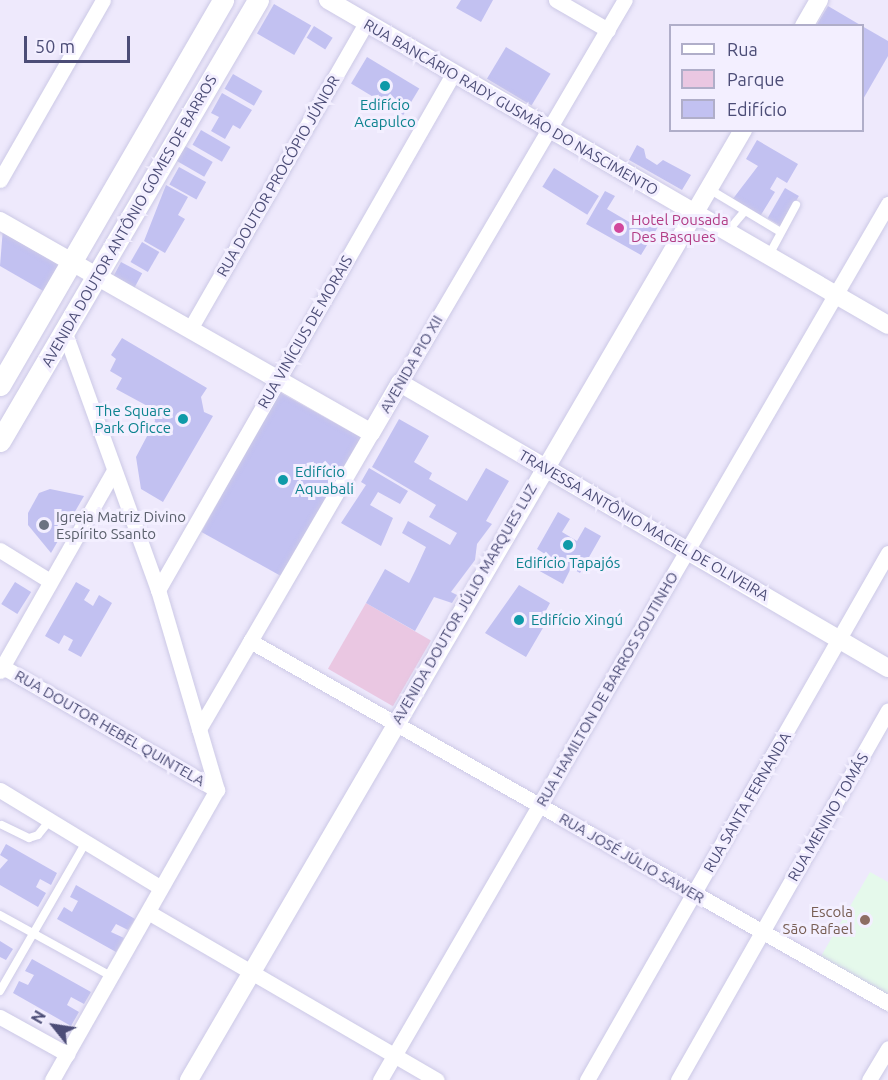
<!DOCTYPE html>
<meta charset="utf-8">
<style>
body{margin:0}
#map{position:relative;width:888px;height:1080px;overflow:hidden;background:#eee9fc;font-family:Ubuntu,sans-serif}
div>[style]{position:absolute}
.education>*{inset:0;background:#e5f9eb}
.green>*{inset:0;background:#eac7e2;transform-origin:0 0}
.building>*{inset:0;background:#c2c1f1;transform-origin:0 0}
.roads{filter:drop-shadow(0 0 2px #ccc9e6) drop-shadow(0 0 2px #ccc9e6)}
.service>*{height:8px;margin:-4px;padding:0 4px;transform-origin:4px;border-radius:4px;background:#fff}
.minor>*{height:15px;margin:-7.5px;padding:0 7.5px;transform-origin:7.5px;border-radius:7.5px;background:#fff}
.tertiary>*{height:18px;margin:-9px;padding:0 9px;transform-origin:9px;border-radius:9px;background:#fff}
.secondary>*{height:21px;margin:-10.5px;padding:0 10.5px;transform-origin:10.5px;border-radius:10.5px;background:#fff}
.dots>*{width:16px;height:16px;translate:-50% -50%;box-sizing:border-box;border:3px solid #f3efff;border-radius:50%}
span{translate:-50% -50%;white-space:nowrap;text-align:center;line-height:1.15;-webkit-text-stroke:6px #f3efff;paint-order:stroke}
.culture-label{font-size:15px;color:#0d838f}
.right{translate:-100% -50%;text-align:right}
.left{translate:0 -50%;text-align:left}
.street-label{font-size:15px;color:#4c4d77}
.hotel-label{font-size:15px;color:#b23c85}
.worship-label{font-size:15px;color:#5b616d}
.education-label{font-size:15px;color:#785e54}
.legend{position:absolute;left:669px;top:24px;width:195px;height:108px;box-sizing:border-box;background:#f3efff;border:2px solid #b0aec9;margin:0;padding:8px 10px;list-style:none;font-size:18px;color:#4c4d77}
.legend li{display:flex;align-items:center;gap:12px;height:30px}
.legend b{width:30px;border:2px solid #b0aec9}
.north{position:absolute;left:24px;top:996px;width:60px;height:60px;-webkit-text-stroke:4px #f3efff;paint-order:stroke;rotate:300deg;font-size:16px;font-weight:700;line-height:24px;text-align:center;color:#4c4d77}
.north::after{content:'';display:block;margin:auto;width:21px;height:27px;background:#4c4d77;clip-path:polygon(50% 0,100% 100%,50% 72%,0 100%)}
.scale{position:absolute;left:24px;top:36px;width:106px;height:27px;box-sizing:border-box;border:3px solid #4c4d77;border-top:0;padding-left:8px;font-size:18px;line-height:21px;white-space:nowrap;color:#4c4d77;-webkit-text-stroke:4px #f3efff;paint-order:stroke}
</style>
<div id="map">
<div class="education">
<div style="clip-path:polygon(870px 872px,888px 882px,888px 997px,820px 958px)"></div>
</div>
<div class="green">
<div style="left:366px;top:603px;width:75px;height:76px;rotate:30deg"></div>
</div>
<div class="building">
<div style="clip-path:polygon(461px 0,493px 0,481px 22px,456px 8px)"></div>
<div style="left:274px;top:4px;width:43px;height:34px;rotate:30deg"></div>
<div style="clip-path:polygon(828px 6px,862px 26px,816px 26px)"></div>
<div style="left:314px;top:26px;width:22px;height:14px;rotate:32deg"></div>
<div style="clip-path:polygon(862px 26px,888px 41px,888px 56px,862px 101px)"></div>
<div style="left:506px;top:47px;width:52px;height:37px;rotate:31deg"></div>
<div style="left:367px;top:57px;width:61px;height:31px;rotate:31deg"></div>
<div style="left:233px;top:74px;width:34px;height:17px;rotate:30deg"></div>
<div style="clip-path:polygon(222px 93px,252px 110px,240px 129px,233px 125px,225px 139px,211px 131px,219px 117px,211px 113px)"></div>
<div style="left:201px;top:130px;width:34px;height:17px;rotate:30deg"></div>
<div style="clip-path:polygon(757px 140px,798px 164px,787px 183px,777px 177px,770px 189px,775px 192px,759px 218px,732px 200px,758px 166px,746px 159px)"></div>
<div style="clip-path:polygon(637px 145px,644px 149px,646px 158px,657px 165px,663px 160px,691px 175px,682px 190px,629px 160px)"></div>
<div style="left:185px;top:146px;width:32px;height:17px;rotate:30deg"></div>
<div style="left:179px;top:167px;width:31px;height:20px;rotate:29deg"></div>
<div style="left:554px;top:168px;width:53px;height:22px;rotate:32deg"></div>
<div style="clip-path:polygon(166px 185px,188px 197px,178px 215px,185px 219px,165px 253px,144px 241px)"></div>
<div style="left:785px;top:188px;width:16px;height:35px;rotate:30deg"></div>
<div style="clip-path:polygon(605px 191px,615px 196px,607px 209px,636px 226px,640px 217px,658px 227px,641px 255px,586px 224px)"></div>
<div style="clip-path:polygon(3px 228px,64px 261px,45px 292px,0 266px)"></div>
<div style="left:142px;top:242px;width:20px;height:23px;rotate:30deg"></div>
<div style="left:121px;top:262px;width:24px;height:21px;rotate:28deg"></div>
<div style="clip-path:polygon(122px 338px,207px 388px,201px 397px,204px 412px,213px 416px,163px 502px,141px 489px,136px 457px,155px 421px,153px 409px,116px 389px,122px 378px,110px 371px,116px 359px,111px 355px)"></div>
<div style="left:279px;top:392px;width:96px;height:160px;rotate:29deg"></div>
<div style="clip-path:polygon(399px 419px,429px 436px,414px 462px,432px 473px,429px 479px,467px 501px,486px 468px,509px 481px,486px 521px,492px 524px,477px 544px,475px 560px,451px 592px,457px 595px,452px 603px,434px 597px,415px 631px,366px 603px,385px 569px,409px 583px,415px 571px,426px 547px,402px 533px,408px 521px,450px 545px,457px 533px,429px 517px,436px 505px,372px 467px)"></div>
<div style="clip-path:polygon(369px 468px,408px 491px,400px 504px,378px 492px,370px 505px,393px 518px,381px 546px,341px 523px,366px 485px,361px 482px)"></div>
<div style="clip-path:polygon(50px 489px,84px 496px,51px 553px,28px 525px,28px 513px,39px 493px)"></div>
<div style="clip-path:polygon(558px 512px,570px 519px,562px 532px,577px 541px,585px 527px,601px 536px,580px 573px,571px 568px,563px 584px,536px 569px,545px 554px,537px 549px)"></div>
<div style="left:15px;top:582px;width:19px;height:26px;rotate:32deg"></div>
<div style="clip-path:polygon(76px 582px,90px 590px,84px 600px,93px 606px,99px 595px,112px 603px,81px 657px,68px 650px,73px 640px,64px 635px,59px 644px,45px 636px)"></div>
<div style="clip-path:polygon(519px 585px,550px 603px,542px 618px,547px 621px,526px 657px,485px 633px)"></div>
<div style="clip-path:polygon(6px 844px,57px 873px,51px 885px,40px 879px,36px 887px,46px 893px,38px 907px,0 885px,0 869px,8px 860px,0 855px)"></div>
<div style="clip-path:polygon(76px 885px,135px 919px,128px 930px,116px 924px,111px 932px,124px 938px,116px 952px,57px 919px,64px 907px,72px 912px,78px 901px,70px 897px)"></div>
<div style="clip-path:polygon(0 941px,13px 949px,6px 960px,0 957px)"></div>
<div style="clip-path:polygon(32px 959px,91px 992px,84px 1004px,71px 997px,67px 1005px,79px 1012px,71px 1026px,13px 993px,19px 981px,28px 985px,34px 975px,25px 971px)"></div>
</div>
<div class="roads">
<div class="service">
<div style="left:709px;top:189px;width:82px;rotate:31deg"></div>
<div style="left:728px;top:231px;width:26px;rotate:-50deg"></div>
<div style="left:769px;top:255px;width:57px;rotate:-61.6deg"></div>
<div style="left:2px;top:825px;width:30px;rotate:26deg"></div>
<div style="left:29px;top:838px;width:9px;rotate:-18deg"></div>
<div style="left:38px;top:835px;width:19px;rotate:-51deg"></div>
<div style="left:0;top:915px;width:127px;rotate:28.8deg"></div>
<div style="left:0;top:991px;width:172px;rotate:-60deg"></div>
</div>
<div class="minor">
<div style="left:556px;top:0;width:60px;rotate:30deg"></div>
<div style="left:0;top:180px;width:207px;rotate:-60.2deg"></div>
<div style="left:190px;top:329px;width:353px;rotate:-60.1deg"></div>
<div style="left:400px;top:383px;width:444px;rotate:-59.6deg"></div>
<div style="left:0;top:550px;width:59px;rotate:31.8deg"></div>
<div style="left:158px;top:590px;width:594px;rotate:-60.24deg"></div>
<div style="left:250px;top:641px;width:734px;rotate:29.57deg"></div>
<div style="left:3px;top:667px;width:247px;rotate:29.9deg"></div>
<div style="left:0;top:671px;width:229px;rotate:-60.4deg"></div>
<div style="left:199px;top:729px;width:342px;rotate:-59.8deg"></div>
<div style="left:0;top:790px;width:188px;rotate:31.3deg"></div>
<div style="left:148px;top:912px;width:334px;rotate:30.2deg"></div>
<div style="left:0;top:1017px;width:77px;rotate:28.9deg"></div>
<div style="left:52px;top:1080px;width:334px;rotate:-60.4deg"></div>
<div style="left:217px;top:790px;width:209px;rotate:-106.4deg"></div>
<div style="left:158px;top:590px;width:276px;rotate:-109.9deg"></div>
<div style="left:380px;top:1080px;width:1013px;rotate:-59.89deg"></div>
<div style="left:587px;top:1080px;width:607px;rotate:-60.27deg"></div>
<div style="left:678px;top:1080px;width:425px;rotate:-60.4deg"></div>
<div style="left:869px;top:1080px;width:37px;rotate:-59deg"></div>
</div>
<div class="tertiary">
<div style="left:328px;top:0;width:647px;rotate:30.13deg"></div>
<div style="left:804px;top:26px;width:30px;rotate:-60deg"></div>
<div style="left:0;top:221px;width:427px;rotate:29.7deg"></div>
<div style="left:371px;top:433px;width:58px;rotate:-59.9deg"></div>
<div style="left:400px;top:383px;width:565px;rotate:30.29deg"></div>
<div style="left:189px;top:1080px;width:1100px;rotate:-59.75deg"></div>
</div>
<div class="secondary">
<div style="left:0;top:385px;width:445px;rotate:-59.9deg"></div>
<div style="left:0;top:441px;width:511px;rotate:-59.67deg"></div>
</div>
</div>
<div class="dots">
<div style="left:385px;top:86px;background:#0f9aa8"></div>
<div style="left:619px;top:228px;background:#d1479c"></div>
<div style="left:183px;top:419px;background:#0f9aa8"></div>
<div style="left:283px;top:480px;background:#0f9aa8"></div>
<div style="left:44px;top:525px;background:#6b7280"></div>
<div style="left:568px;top:545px;background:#0f9aa8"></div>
<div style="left:519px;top:620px;background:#0f9aa8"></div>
<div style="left:865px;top:920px;background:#8d6e63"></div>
</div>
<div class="culture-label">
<span style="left:385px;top:113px">Edifício<br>Acapulco</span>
<span class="right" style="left:171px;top:419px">The Square<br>Park Oficce</span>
<span class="left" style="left:295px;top:480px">Edifício<br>Aquabali</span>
<span style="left:568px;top:563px">Edifício Tapajós</span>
<span class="left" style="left:531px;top:620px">Edifício Xingú</span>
</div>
<div class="street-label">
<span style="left:511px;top:107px;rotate:30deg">RUA BANCÁRIO RADY GUSMÃO DO NASCIMENTO</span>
<span style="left:278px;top:176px;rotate:-60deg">RUA DOUTOR PROCÓPIO JÚNIOR</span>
<span style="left:129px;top:221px;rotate:-60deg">AVENIDA DOUTOR ANTÔNIO GOMES DE BARROS</span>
<span style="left:305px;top:332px;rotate:-60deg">RUA VINÍCIUS DE MORAIS</span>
<span style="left:411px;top:364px;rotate:-60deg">AVENIDA PIO XII</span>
<span style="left:644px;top:525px;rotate:30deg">TRAVESSA ANTÔNIO MACIEL DE OLIVEIRA</span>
<span style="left:464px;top:604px;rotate:-60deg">AVENIDA DOUTOR JÚLIO MARQUES LUZ</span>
<span style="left:607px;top:689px;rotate:-60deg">RUA HAMILTON DE BARROS SOUTINHO</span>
<span style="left:110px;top:728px;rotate:30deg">RUA DOUTOR HEBEL QUINTELA</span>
<span style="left:747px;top:802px;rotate:-60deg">RUA SANTA FERNANDA</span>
<span style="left:828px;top:817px;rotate:-60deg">RUA MENINO TOMÁS</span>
<span style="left:632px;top:858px;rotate:30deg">RUA JOSÉ JÚLIO SAWER</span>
</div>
<div class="hotel-label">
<span class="left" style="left:631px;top:228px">Hotel Pousada<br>Des Basques</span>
</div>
<div class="worship-label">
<span class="left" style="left:56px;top:525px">Igreja Matriz Divino<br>Espírito Ssanto</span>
</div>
<div class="education-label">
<span class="right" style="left:853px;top:920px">Escola<br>São Rafael</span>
</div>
<ul class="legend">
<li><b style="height:8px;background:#fff"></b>Rua</li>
<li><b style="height:16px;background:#eac7e2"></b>Parque</li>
<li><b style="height:16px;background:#c2c1f1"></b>Edifício</li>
</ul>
<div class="north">N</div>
<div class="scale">50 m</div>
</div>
